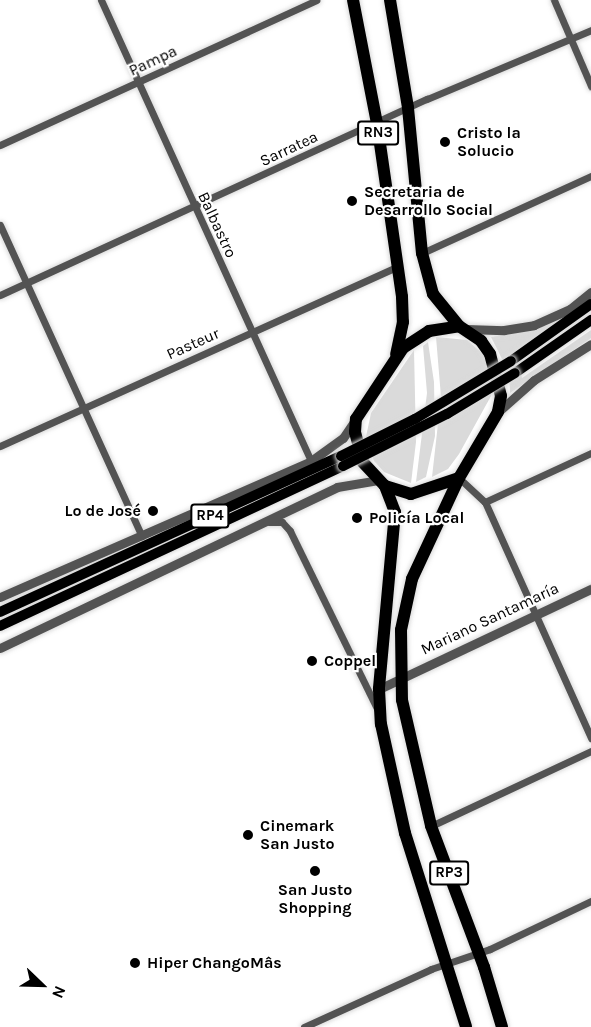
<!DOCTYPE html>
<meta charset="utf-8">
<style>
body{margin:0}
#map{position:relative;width:591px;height:1027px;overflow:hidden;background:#fff;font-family:Karla,sans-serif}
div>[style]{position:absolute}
.green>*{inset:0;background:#dadada}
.roads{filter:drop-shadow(0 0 2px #dbdbdb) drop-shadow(0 0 2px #dbdbdb)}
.minor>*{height:7px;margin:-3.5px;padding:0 3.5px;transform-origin:3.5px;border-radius:3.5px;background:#535353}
.tertiary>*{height:9px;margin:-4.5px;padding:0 4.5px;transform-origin:4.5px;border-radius:4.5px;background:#535353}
.primary>*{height:10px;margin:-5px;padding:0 5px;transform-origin:5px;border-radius:5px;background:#000}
.trunk>*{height:12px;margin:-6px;padding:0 6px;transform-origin:6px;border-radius:6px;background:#000}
.bridges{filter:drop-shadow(0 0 2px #dbdbdb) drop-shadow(0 0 2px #dbdbdb)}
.primary-bridge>*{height:10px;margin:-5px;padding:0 5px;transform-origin:5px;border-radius:5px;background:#000}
.dots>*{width:16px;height:16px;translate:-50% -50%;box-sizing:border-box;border:3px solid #fff;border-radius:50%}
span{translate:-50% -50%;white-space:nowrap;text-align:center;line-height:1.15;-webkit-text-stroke:4.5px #fff;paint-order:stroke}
.shield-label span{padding:2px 4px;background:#fff;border:2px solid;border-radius:4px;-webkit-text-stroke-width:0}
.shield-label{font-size:15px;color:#000;font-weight:700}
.street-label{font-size:16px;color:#000}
.poi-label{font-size:16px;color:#000;font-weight:700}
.left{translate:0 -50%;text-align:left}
.right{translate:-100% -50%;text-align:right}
.north{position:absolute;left:12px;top:955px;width:60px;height:60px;-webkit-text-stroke:4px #fff;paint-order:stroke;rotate:113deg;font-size:16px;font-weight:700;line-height:24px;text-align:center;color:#000}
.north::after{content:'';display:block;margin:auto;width:21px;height:27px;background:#000;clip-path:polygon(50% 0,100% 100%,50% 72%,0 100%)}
</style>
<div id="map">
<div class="green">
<div style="clip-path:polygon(591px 298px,591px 300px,514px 355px,522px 378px,591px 330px,591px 338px,510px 393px,509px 373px,491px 337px,535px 330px)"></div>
<div style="clip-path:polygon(436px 337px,467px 340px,484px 355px,490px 366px,491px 396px,459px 454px,448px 469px,432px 477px,441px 397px)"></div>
<div style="clip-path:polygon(428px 342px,434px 382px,435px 436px,426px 477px,416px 482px,427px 393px,423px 346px)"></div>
<div style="clip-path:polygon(414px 350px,416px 442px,411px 483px,384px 472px,374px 461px,366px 437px,371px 413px)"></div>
</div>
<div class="roads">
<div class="minor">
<div style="left:101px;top:0;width:507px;rotate:65.51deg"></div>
<div style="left:554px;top:0;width:94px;rotate:66.7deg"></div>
<div style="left:0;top:145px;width:348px;rotate:-24.6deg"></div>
<div style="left:0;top:225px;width:342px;rotate:65.5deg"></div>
<div style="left:422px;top:253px;width:186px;rotate:-24.5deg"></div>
<div style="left:0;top:295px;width:470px;rotate:-24.7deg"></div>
<div style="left:427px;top:99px;width:178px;rotate:-22.8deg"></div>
<div style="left:0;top:446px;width:435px;rotate:-24.3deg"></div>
<div style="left:459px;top:478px;width:35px;rotate:43deg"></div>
<div style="left:485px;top:502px;width:259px;rotate:65.8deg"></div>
<div style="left:485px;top:502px;width:117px;rotate:-24.8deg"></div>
<div style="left:269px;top:522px;width:13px"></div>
<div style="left:282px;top:522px;width:12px;rotate:48deg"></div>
<div style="left:290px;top:531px;width:200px;rotate:63.9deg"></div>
<div style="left:431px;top:826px;width:177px;rotate:-25.1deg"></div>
<div style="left:304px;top:1027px;width:140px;rotate:-24.5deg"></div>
<div style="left:431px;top:969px;width:62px;rotate:-18.7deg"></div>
<div style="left:490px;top:949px;width:112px;rotate:-25.4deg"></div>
</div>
<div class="tertiary">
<div style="left:466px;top:329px;width:38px;rotate:2deg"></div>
<div style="left:504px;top:330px;width:30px;rotate:-9deg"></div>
<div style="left:534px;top:325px;width:39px;rotate:-24deg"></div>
<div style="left:570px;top:309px;width:27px;rotate:-39deg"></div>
<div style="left:498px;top:412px;width:48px;rotate:-41.6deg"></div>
<div style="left:534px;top:380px;width:67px;rotate:-32.3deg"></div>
<div style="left:0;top:597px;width:339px;rotate:-23.6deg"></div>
<div style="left:311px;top:461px;width:39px;rotate:-36deg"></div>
<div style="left:343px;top:438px;width:23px;rotate:-56deg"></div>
<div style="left:0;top:648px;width:373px;rotate:-25.5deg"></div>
<div style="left:337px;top:487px;width:43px;rotate:-9.5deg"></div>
<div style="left:379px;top:689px;width:234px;rotate:-25.3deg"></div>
</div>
<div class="primary">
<div style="left:511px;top:361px;width:98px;rotate:-35.5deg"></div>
<div style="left:515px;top:373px;width:93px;rotate:-34.9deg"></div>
<div style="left:0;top:612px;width:375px;rotate:-24.6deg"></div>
<div style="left:0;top:626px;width:378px;rotate:-25deg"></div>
</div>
<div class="trunk">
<div style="left:353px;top:0;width:125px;rotate:79deg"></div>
<div style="left:377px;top:123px;width:176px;rotate:81.8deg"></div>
<div style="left:402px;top:297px;width:25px;rotate:88deg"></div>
<div style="left:403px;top:322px;width:33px;rotate:102deg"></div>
<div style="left:390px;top:0;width:109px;rotate:80.5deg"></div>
<div style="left:408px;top:108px;width:146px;rotate:84.5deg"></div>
<div style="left:422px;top:253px;width:42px;rotate:75deg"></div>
<div style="left:433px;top:294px;width:41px;rotate:50.9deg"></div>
<div style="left:459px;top:478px;width:51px;rotate:161.6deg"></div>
<div style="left:411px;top:494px;width:27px;rotate:-163deg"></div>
<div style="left:385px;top:486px;width:33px;rotate:-133deg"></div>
<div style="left:363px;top:462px;width:31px;rotate:-105deg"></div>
<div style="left:355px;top:432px;width:13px;rotate:-86deg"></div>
<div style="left:356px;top:419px;width:85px;rotate:-56.5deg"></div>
<div style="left:403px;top:348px;width:31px;rotate:-33deg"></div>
<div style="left:429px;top:331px;width:30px;rotate:-9deg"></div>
<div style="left:459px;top:326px;width:27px;rotate:34deg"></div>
<div style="left:481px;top:341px;width:16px;rotate:55deg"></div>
<div style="left:490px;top:354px;width:43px;rotate:75.3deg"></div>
<div style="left:501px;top:396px;width:16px;rotate:101deg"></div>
<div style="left:498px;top:412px;width:77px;rotate:120.6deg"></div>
<div style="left:459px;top:478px;width:111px;rotate:115deg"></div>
<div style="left:412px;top:579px;width:52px;rotate:102.2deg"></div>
<div style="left:401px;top:630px;width:70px;rotate:89.2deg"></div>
<div style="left:402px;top:700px;width:129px;rotate:77deg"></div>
<div style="left:431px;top:826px;width:151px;rotate:69.4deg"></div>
<div style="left:484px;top:967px;width:63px;rotate:73.3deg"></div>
<div style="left:385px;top:486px;width:28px;rotate:69deg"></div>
<div style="left:395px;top:512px;width:178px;rotate:95.2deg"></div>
<div style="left:379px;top:689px;width:35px;rotate:87deg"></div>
<div style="left:381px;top:724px;width:112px;rotate:77.6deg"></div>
<div style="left:405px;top:833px;width:203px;rotate:72.5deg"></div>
</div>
</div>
<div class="bridges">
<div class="primary-bridge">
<div style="left:341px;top:456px;width:83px;rotate:-26.6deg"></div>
<div style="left:415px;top:419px;width:112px;rotate:-31.1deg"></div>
<div style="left:343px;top:466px;width:116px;rotate:-26.6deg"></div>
<div style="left:447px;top:414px;width:79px;rotate:-31.1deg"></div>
</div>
</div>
<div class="dots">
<div style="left:445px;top:142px;background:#000"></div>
<div style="left:352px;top:201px;background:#000"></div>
<div style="left:153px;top:511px;background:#000"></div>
<div style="left:357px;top:518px;background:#000"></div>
<div style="left:312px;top:661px;background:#000"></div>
<div style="left:248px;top:835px;background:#000"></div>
<div style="left:315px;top:871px;background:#000"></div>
<div style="left:135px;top:963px;background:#000"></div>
</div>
<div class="shield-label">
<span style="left:378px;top:133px">RN3</span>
<span style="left:210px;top:516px">RP4</span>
<span style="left:449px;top:873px">RP3</span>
</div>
<div class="street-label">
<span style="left:153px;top:61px;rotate:-25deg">Pampa</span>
<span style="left:289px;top:149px;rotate:-25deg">Sarratea</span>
<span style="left:217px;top:225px;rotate:65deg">Balbastro</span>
<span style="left:193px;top:344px;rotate:-24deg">Pasteur</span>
<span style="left:490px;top:619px;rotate:-25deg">Mariano Santamaría</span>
</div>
<div class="poi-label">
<span class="left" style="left:457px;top:142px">Cristo la<br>Solucio</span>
<span class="left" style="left:364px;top:201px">Secretaria de<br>Desarrollo Social</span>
<span class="right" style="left:141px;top:511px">Lo de José</span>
<span class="left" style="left:369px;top:518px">Policía Local</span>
<span class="left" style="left:324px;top:661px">Coppel</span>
<span class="left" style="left:260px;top:835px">Cinemark<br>San Justo</span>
<span style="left:315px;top:899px">San Justo<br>Shopping</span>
<span class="left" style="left:147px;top:963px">Hiper ChangoMâs</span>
</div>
<div class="north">N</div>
</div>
